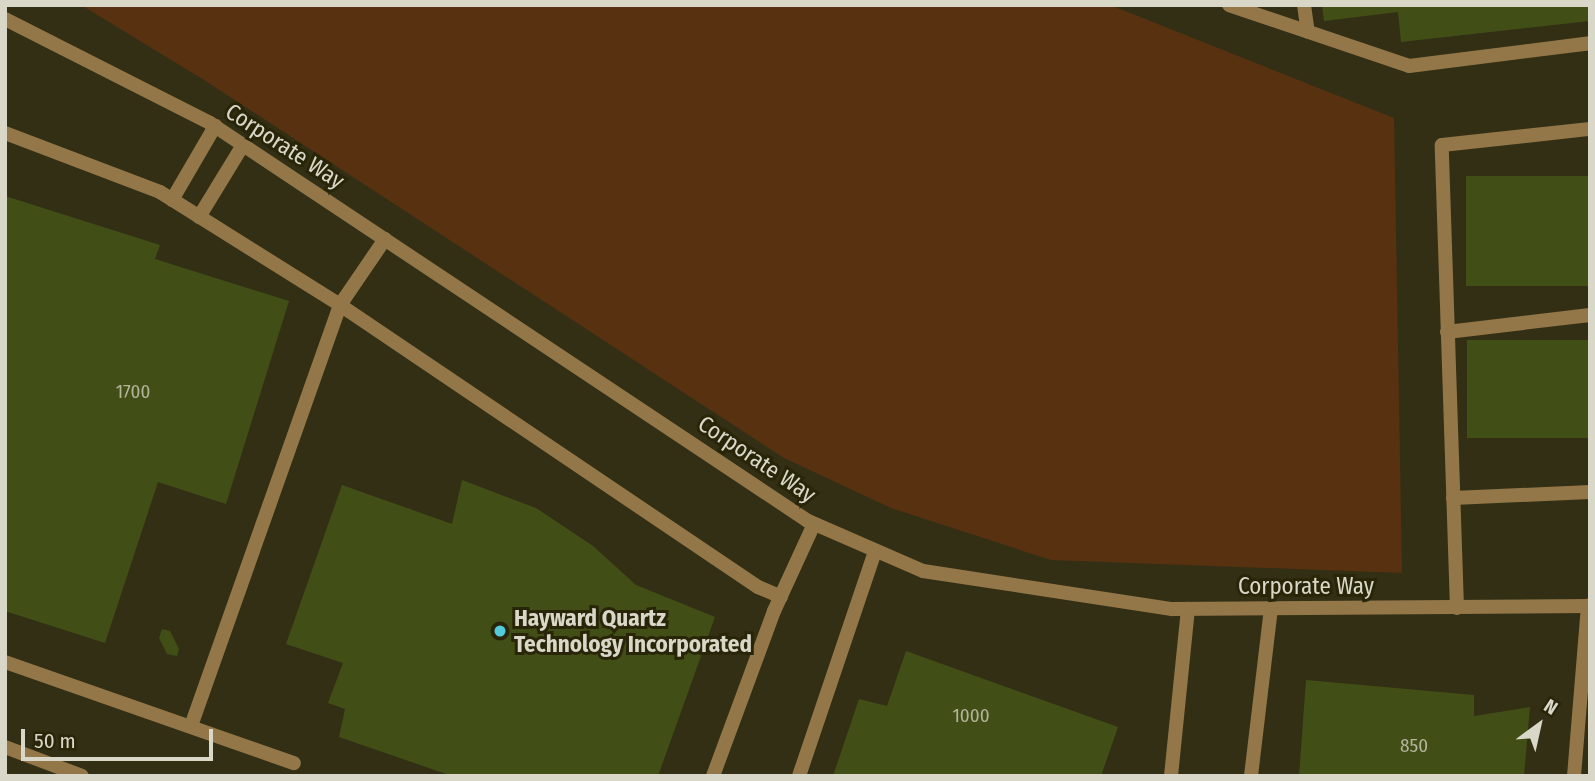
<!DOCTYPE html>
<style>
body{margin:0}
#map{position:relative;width:1595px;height:781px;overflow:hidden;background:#332f14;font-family:"Fira Sans Condensed",sans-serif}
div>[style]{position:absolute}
.green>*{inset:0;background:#573110}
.building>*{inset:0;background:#414f17;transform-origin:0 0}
.lane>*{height:14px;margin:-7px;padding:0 7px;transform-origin:7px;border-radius:7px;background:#937749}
.street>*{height:14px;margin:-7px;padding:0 7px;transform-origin:7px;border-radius:7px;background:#937749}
.dots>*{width:19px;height:19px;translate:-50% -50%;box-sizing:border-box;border:4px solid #292509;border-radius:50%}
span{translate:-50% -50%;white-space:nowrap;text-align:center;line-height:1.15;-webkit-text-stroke:6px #292509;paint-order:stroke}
.number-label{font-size:19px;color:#b3b59b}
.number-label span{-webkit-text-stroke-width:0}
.street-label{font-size:23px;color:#d9d7c7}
.poi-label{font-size:23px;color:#d9d7c7;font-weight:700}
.left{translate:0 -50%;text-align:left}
.frame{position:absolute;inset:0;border:7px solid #d9d7c7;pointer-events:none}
.north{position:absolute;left:1504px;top:690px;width:70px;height:70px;-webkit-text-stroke:5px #292509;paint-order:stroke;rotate:33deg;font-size:19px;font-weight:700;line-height:28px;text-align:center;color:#d9d7c7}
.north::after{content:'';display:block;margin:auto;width:24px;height:32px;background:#d9d7c7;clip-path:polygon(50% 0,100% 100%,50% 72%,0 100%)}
.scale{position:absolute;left:21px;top:729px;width:192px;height:32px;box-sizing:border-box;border:4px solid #d9d7c7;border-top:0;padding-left:9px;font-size:21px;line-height:24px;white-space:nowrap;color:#d9d7c7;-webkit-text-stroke:5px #292509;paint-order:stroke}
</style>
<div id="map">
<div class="green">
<div style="clip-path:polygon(81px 5px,1110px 5px,1394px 118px,1402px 573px,1051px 560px,891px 508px,784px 458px,204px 80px)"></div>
</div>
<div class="building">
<div style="clip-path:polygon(1322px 5px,1590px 5px,1590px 21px,1401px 42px,1398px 12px,1324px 21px)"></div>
<div style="left:1590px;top:176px;width:110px;height:124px;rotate:90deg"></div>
<div style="clip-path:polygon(5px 196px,160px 245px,155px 259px,289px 301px,226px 504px,158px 482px,105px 643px,5px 611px)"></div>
<div style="left:1590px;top:340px;width:98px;height:123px;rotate:90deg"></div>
<div style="clip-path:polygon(462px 480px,536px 508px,593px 546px,636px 585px,715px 617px,658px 776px,452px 776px,339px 737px,345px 709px,328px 703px,343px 663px,286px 644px,342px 485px,452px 524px)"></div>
<div style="clip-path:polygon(162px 629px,170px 631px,179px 649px,177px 656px,167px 654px,159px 638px)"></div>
<div style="clip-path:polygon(906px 651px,1118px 727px,1101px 776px,833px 776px,859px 699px,887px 706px)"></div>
<div style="clip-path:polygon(1306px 680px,1474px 695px,1474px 716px,1530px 707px,1524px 776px,1299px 776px)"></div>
</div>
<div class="lane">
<div style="left:1229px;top:5px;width:190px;rotate:18.7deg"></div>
<div style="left:1409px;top:66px;width:182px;rotate:-7.2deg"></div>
<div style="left:1304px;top:5px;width:27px;rotate:82deg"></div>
<div style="left:5px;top:133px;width:166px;rotate:20.8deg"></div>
<div style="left:160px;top:192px;width:213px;rotate:32.1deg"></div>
<div style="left:340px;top:305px;width:504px;rotate:34.01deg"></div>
<div style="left:758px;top:587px;width:25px;rotate:23deg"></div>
<div style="left:172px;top:200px;width:86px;rotate:-59.8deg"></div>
<div style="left:199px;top:217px;width:84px;rotate:-58.6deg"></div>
<div style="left:1447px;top:332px;width:144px;rotate:-6.8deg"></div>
<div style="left:1453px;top:498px;width:137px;rotate:-2.5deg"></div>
<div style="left:1457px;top:608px;width:463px;rotate:-91.9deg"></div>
<div style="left:1442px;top:145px;width:149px;rotate:-6.2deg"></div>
<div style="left:5px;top:662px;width:306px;rotate:19.3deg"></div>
<div style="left:191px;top:726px;width:447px;rotate:-70.5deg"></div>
<div style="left:340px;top:305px;width:80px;rotate:-55.7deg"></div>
<div style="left:5px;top:747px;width:82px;rotate:20.6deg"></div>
<div style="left:713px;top:776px;width:176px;rotate:-69.7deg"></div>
<div style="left:774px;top:611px;width:96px;rotate:-65.3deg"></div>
<div style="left:799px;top:776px;width:237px;rotate:-71.3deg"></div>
<div style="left:1171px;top:776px;width:168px;rotate:-84.2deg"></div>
<div style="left:1251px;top:776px;width:168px;rotate:-83.2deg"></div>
<div style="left:1574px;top:776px;width:171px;rotate:-85.3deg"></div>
</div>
<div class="street">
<div style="left:5px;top:19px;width:230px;rotate:26.9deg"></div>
<div style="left:210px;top:123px;width:718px;rotate:33.65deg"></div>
<div style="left:808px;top:521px;width:125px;rotate:23.5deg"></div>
<div style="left:923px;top:571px;width:252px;rotate:8.7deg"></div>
<div style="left:1172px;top:609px;width:418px;rotate:-0.4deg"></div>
</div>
<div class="dots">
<div style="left:500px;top:631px;background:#52cbda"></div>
</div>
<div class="number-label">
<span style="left:133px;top:392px">1700</span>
<span style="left:971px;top:716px">1000</span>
<span style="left:1414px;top:746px">850</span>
</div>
<div class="street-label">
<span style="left:285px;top:146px;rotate:33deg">Corporate Way</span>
<span style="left:757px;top:459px;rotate:34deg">Corporate Way</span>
<span style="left:1306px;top:586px">Corporate Way</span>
</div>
<div class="poi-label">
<span class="left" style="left:514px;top:631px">Hayward Quartz<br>Technology Incorporated</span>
</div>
<div class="frame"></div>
<div class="north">N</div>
<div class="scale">50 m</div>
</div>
